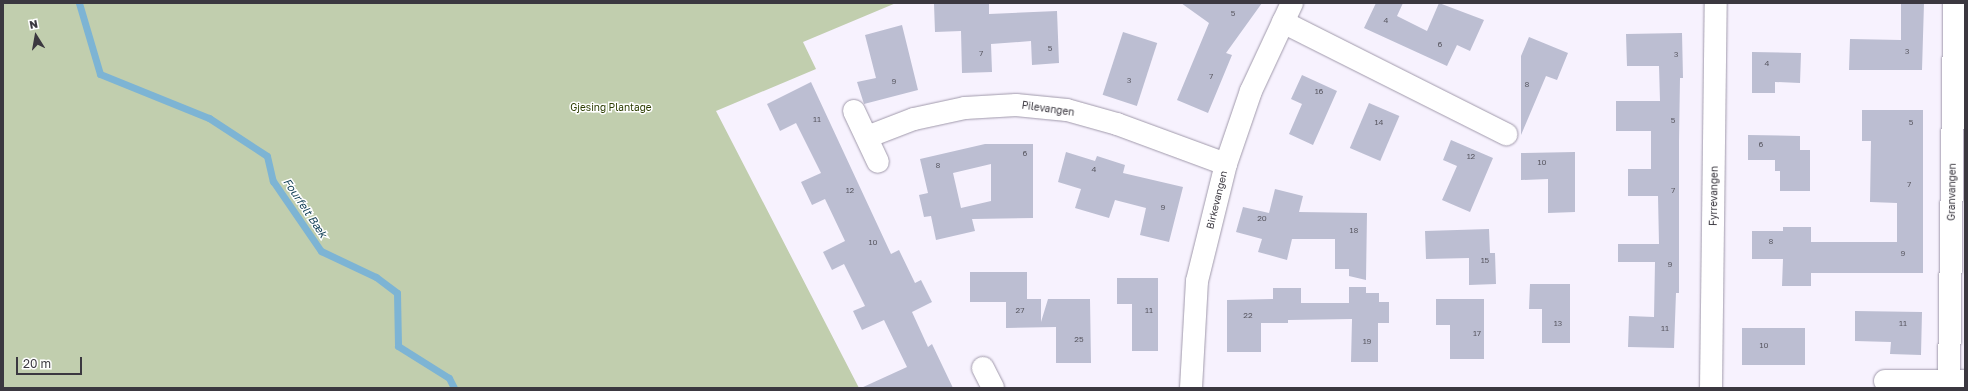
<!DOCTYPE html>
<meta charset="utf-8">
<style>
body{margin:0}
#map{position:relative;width:1968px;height:391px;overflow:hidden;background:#f7f2fe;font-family:"Golos Text",sans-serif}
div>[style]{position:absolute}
.green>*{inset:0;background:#c1ceae}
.stream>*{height:7px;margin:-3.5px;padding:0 3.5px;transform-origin:3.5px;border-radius:3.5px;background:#7db4d4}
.building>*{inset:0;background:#bcbed2;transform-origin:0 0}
.roads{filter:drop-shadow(0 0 1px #a099ab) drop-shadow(0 0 1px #a099ab)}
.minor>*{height:22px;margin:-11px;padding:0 11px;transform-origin:11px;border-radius:11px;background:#fff}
span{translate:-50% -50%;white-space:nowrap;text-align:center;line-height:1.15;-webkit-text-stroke:3px #fff;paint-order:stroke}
.number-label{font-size:8px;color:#5b5a64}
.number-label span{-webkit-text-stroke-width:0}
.park-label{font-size:10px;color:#2d3e03}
.street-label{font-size:10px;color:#3b3840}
.water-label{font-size:11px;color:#154258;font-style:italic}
.frame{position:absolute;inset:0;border:4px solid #3b3840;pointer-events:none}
.north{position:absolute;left:16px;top:16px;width:40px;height:40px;-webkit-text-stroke:3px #fff;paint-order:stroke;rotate:349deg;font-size:11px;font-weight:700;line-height:16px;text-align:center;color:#3b3840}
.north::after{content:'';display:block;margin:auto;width:14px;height:18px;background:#3b3840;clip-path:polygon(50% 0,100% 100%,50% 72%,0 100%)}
.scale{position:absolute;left:16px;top:357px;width:66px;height:18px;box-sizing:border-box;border:2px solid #3b3840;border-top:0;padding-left:5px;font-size:12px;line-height:14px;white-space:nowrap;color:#3b3840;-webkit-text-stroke:3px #fff;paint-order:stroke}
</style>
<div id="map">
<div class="green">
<div style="clip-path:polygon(3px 3px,896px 3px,803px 42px,816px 69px,716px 111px,859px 388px,3px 388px)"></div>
</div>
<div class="stream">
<div style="left:79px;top:3px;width:74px;rotate:73.5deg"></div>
<div style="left:100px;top:74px;width:118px;rotate:22deg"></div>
<div style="left:209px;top:118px;width:69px;rotate:33.2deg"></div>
<div style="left:267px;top:156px;width:26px;rotate:77deg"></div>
<div style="left:273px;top:181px;width:85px;rotate:55.6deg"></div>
<div style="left:321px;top:251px;width:61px;rotate:25.3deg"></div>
<div style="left:376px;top:277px;width:26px;rotate:37deg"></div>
<div style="left:397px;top:293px;width:53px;rotate:88.9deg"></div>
<div style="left:398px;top:346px;width:60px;rotate:32.1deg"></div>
<div style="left:449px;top:378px;width:11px;rotate:63deg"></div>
</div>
<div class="building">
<div style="clip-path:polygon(989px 3px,989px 14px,1057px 11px,1059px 63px,1032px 65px,1031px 41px,991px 44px,992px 72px,962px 73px,961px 31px,935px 32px,934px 4px)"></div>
<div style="clip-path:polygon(1181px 3px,1262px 3px,1226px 53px,1232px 55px,1208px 113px,1177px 100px,1209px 23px)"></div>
<div style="clip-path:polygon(1376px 3px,1403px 3px,1397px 16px,1427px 31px,1439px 3px,1484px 20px,1470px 51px,1457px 45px,1447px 66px,1364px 28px)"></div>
<div style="clip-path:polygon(1901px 3px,1924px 3px,1922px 70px,1849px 70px,1850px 39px,1901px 40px)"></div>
<div style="clip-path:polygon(902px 25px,918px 90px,864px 104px,857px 82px,876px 78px,865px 35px)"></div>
<div style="left:1123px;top:32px;width:36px;height:66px;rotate:18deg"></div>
<div style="clip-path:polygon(1682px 33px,1683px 78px,1680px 78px,1679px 142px,1679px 293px,1676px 293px,1674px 348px,1628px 347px,1629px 316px,1654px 317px,1655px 262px,1618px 262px,1618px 244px,1659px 244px,1658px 196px,1628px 196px,1628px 169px,1651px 169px,1651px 131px,1616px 131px,1616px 101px,1660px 101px,1659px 66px,1627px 66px,1626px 34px)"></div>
<div style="clip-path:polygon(1529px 37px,1568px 53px,1557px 80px,1546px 76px,1521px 135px,1521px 56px)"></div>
<div style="clip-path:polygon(1752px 52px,1801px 53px,1800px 83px,1775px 82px,1775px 93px,1752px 93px)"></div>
<div style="clip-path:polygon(1302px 75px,1337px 91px,1313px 145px,1289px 134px,1302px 104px,1291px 99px)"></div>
<div style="clip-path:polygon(811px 82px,891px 254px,899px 250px,915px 283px,921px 280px,932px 302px,912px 312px,928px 347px,932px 344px,953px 388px,861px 388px,907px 367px,884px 320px,862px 330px,853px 311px,865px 306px,844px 264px,832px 270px,823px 252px,845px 241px,825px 199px,812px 205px,801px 182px,821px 173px,796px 123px,780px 131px,767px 104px)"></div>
<div style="left:1369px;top:103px;width:33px;height:49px;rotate:23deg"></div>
<div style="clip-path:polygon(1862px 110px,1923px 110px,1923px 273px,1811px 273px,1811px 286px,1782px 286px,1783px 259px,1752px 259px,1752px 231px,1783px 231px,1783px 227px,1811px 227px,1811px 242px,1897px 242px,1897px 203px,1870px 202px,1871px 141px,1862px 141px)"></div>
<div style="clip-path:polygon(1748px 135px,1800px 136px,1800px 150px,1810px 150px,1810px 191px,1780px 191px,1780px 171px,1775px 171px,1775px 160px,1748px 160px)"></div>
<div style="clip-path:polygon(1451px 140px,1493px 158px,1470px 212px,1442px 200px,1457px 166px,1443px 160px)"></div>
<div style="clip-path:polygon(evenodd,985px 144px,1033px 144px,1033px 218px,972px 219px,975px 231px,936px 240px,931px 216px,924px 217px,919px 195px,928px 193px,920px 159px,985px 144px,991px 164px,991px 201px,961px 208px,953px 173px,991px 164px)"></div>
<div style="clip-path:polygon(1066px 152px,1095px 161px,1097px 156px,1125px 165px,1123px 173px,1183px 187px,1169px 242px,1140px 235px,1146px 208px,1115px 200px,1109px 218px,1075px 208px,1081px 189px,1058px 182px)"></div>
<div style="clip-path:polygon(1575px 152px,1575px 212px,1548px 213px,1548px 179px,1521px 180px,1521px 153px)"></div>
<div style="clip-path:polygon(1275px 189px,1303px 196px,1299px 212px,1367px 213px,1366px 280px,1349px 276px,1349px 269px,1335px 269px,1335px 239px,1292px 239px,1287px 260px,1258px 252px,1262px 239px,1236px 232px,1243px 207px,1269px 213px)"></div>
<div style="clip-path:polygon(1489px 229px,1490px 253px,1495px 253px,1496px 284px,1469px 285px,1469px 258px,1426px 259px,1425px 231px)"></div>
<div style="clip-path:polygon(970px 272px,1027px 272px,1027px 299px,1041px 299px,1041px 322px,1048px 299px,1090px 299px,1091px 363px,1056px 363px,1056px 327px,1006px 328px,1006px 302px,970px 302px)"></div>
<div style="clip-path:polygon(1117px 278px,1158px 278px,1158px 351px,1132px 351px,1132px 304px,1117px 304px)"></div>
<div style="clip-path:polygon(1530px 284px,1570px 284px,1570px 343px,1542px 343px,1542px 309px,1529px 309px)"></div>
<div style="clip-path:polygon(1349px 287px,1366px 287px,1366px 293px,1379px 293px,1379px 302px,1389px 302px,1389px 323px,1378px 323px,1378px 362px,1351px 362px,1352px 319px,1288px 320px,1288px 323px,1261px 323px,1261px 352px,1227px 352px,1227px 300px,1273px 299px,1273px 288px,1301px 288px,1301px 303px,1349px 303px)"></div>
<div style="clip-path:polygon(1436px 299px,1484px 299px,1484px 359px,1450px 359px,1450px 325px,1436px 325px)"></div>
<div style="clip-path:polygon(1855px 311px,1922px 312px,1921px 355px,1890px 354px,1891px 342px,1855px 341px)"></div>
<div style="left:1742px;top:328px;width:63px;height:37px"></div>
</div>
<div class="roads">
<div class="minor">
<div style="left:1283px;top:22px;width:250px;rotate:26.7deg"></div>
<div style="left:854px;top:111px;width:56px;rotate:64.8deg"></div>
<div style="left:867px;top:137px;width:50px;rotate:-21deg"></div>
<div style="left:914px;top:119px;width:52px;rotate:-12.2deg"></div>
<div style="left:965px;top:108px;width:51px;rotate:-3.4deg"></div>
<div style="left:1016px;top:105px;width:51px;rotate:5.6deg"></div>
<div style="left:1067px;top:110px;width:52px;rotate:15.6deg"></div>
<div style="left:1117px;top:124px;width:116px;rotate:20.2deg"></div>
<div style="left:983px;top:368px;width:22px;rotate:63deg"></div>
<div style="left:1885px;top:381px;width:80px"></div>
<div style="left:1949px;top:381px;width:378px;rotate:-89.2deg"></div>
<div style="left:1191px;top:388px;width:107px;rotate:-86.8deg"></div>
<div style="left:1197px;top:281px;width:121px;rotate:-76.1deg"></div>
<div style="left:1226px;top:164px;width:77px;rotate:-71.1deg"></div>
<div style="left:1251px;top:91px;width:97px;rotate:-65deg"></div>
<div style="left:1711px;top:388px;width:385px;rotate:-89.3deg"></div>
</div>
</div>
<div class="number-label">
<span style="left:1233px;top:14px">5</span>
<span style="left:1386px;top:21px">4</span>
<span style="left:1440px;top:45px">6</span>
<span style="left:1050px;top:49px">5</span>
<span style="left:1907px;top:52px">3</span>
<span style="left:981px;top:54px">7</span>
<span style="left:1676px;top:55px">3</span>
<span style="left:1767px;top:64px">4</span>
<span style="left:1211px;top:77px">7</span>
<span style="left:1129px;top:81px">3</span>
<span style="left:894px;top:82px">9</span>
<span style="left:1527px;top:85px">8</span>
<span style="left:1319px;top:92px">16</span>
<span style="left:817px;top:120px">11</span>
<span style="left:1673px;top:121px">5</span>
<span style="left:1379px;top:123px">14</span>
<span style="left:1911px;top:123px">5</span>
<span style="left:1761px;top:145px">6</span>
<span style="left:1025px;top:154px">6</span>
<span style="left:1471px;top:157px">12</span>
<span style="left:1542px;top:163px">10</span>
<span style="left:938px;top:166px">8</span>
<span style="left:1094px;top:170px">4</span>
<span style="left:1909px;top:185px">7</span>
<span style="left:850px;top:191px">12</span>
<span style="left:1673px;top:191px">7</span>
<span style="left:1163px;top:208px">9</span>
<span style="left:1262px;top:219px">20</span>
<span style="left:1354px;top:231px">18</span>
<span style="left:1771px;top:242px">8</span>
<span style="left:873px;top:243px">10</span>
<span style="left:1903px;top:254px">9</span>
<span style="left:1485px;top:261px">15</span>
<span style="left:1670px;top:265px">9</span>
<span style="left:1020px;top:311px">27</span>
<span style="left:1149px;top:311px">11</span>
<span style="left:1248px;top:316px">22</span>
<span style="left:1558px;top:324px">13</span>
<span style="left:1903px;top:324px">11</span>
<span style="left:1665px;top:329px">11</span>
<span style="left:1477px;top:334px">17</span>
<span style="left:1079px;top:340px">25</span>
<span style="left:1367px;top:342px">19</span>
<span style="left:1764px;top:346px">10</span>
</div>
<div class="park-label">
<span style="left:611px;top:108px">Gjesing Plantage</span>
</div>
<div class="street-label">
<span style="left:1048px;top:109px;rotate:8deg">Pilevangen</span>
<span style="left:1952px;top:192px;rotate:-89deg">Granvangen</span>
<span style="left:1714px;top:196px;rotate:-89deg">Fyrrevangen</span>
<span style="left:1217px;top:200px;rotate:-76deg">Birkevangen</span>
</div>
<div class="water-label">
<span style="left:305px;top:208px;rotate:56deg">Fourfelt Bæk</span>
</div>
<div class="frame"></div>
<div class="north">N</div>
<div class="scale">20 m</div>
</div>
